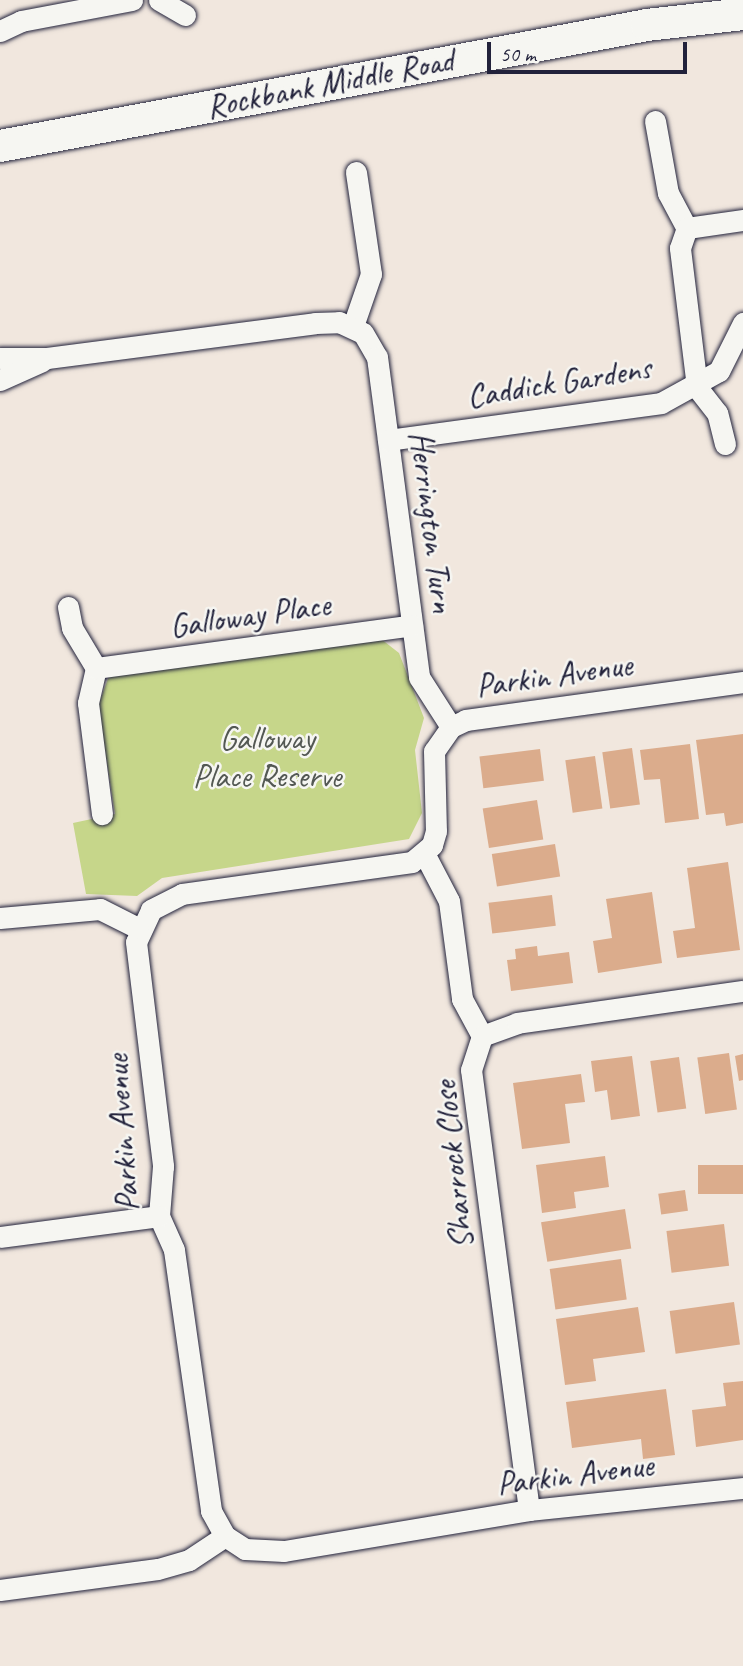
<!DOCTYPE html>
<style>
body{margin:0}
#map{position:relative;width:743px;height:1666px;overflow:hidden;background:#f1e7de;font-family:Caveat,sans-serif}
div>[style]{position:absolute}
.green>*{inset:0;background:#c6d68a}
.building>*{inset:0;background:#dbac8c;transform-origin:0 0}
.roads{filter:drop-shadow(0 0 2px #22223b) drop-shadow(0 0 2px #22223b)}
.street>*{height:21px;margin:-10.5px;padding:0 10.5px;transform-origin:10.5px;border-radius:10.5px;background:#f6f6f2}
.secondary>*{height:32px;margin:-16px;padding:0 16px;transform-origin:16px;border-radius:16px;background:#f6f6f2}
span{translate:-50% -50%;white-space:nowrap;text-align:center;line-height:1.15;-webkit-text-stroke:5px #f6f6f2;paint-order:stroke}
.street-label{font-size:33px;color:#22223b}
.park-label{font-size:33px;color:#535853}
.scale{position:absolute;left:487px;top:42px;width:200px;height:32px;box-sizing:border-box;border:4px solid #22223b;border-top:0;padding-left:9px;font-size:21px;line-height:24px;white-space:nowrap;color:#22223b;-webkit-text-stroke:5px #f6f6f2;paint-order:stroke}
</style>
<div id="map">
<div class="green">
<div style="clip-path:polygon(376px 635px,399px 653px,424px 718px,415px 750px,422px 813px,409px 839px,162px 878px,137px 896px,86px 894px,73px 823px,115px 814px,98px 706px,109px 676px)"></div>
</div>
<div class="building">
<div style="clip-path:polygon(743px 734px,743px 823px,726px 826px,724px 813px,706px 815px,696px 740px)"></div>
<div style="clip-path:polygon(690px 744px,699px 819px,665px 823px,660px 779px,644px 780px,640px 750px)"></div>
<div style="left:632px;top:748px;width:57px;height:30px;rotate:82deg"></div>
<div style="left:540px;top:749px;width:32px;height:61px;rotate:83deg"></div>
<div style="left:595px;top:756px;width:53px;height:30px;rotate:82deg"></div>
<div style="left:537px;top:800px;width:40px;height:55px;rotate:81deg"></div>
<div style="left:555px;top:844px;width:33px;height:64px;rotate:81deg"></div>
<div style="clip-path:polygon(728px 862px,740px 950px,677px 958px,673px 931px,695px 928px,687px 868px)"></div>
<div style="clip-path:polygon(652px 892px,662px 963px,598px 973px,593px 941px,612px 938px,606px 899px)"></div>
<div style="left:552px;top:895px;width:31px;height:64px;rotate:83deg"></div>
<div style="clip-path:polygon(537px 946px,538px 956px,569px 952px,573px 983px,511px 991px,507px 960px,516px 959px,515px 949px)"></div>
<div style="left:729px;top:1053px;width:57px;height:32px;rotate:82deg"></div>
<div style="clip-path:polygon(743px 1054px,743px 1080px,739px 1081px,735px 1056px)"></div>
<div style="clip-path:polygon(632px 1056px,640px 1116px,611px 1120px,607px 1090px,595px 1092px,591px 1061px)"></div>
<div style="left:679px;top:1057px;width:52px;height:29px;rotate:82deg"></div>
<div style="clip-path:polygon(581px 1074px,585px 1102px,565px 1104px,570px 1143px,522px 1149px,513px 1083px)"></div>
<div style="clip-path:polygon(605px 1156px,609px 1187px,574px 1192px,576px 1208px,542px 1213px,536px 1165px)"></div>
<div style="left:743px;top:1165px;width:29px;height:45px;rotate:90deg"></div>
<div style="left:685px;top:1190px;width:21px;height:27px;rotate:82deg"></div>
<div style="left:625px;top:1209px;width:40px;height:85px;rotate:81deg"></div>
<div style="left:724px;top:1224px;width:42px;height:58px;rotate:83deg"></div>
<div style="left:621px;top:1259px;width:41px;height:72px;rotate:82deg"></div>
<div style="left:734px;top:1302px;width:43px;height:65px;rotate:82deg"></div>
<div style="clip-path:polygon(638px 1307px,645px 1352px,593px 1359px,596px 1381px,565px 1385px,556px 1319px)"></div>
<div style="clip-path:polygon(743px 1381px,743px 1440px,696px 1447px,692px 1410px,726px 1406px,723px 1383px)"></div>
<div style="clip-path:polygon(666px 1389px,675px 1455px,643px 1459px,641px 1439px,572px 1448px,566px 1402px)"></div>
</div>
<div class="roads">
<div class="street">
<div style="left:159px;top:0;width:30px;rotate:30deg"></div>
<div style="left:0;top:31px;width:23px;rotate:-25deg"></div>
<div style="left:21px;top:21px;width:113px;rotate:-10.7deg"></div>
<div style="left:655px;top:121px;width:73px;rotate:79.8deg"></div>
<div style="left:668px;top:193px;width:40px;rotate:62deg"></div>
<div style="left:353px;top:326px;width:55px;rotate:-70.9deg"></div>
<div style="left:371px;top:274px;width:103px;rotate:-98.4deg"></div>
<div style="left:0;top:358px;width:47px"></div>
<div style="left:47px;top:358px;width:270px;rotate:-7.4deg"></div>
<div style="left:315px;top:323px;width:24px;rotate:-2deg"></div>
<div style="left:339px;top:322px;width:26px;rotate:25deg"></div>
<div style="left:363px;top:333px;width:28px;rotate:60deg"></div>
<div style="left:377px;top:357px;width:323px;rotate:82.5deg"></div>
<div style="left:419px;top:677px;width:59px;rotate:57.4deg"></div>
<div style="left:0;top:380px;width:46px;rotate:-24.3deg"></div>
<div style="left:388px;top:440px;width:275px;rotate:-7.7deg"></div>
<div style="left:661px;top:403px;width:66px;rotate:-28.9deg"></div>
<div style="left:719px;top:371px;width:54px;rotate:-63.4deg"></div>
<div style="left:725px;top:444px;width:32px;rotate:-104deg"></div>
<div style="left:717px;top:413px;width:33px;rotate:-128deg"></div>
<div style="left:697px;top:387px;width:140px;rotate:-97deg"></div>
<div style="left:680px;top:248px;width:21px;rotate:-71deg"></div>
<div style="left:687px;top:228px;width:57px;rotate:-8.1deg"></div>
<div style="left:68px;top:607px;width:21px;rotate:79deg"></div>
<div style="left:72px;top:628px;width:47px;rotate:59deg"></div>
<div style="left:96px;top:668px;width:36px;rotate:103deg"></div>
<div style="left:88px;top:703px;width:112px;rotate:82.8deg"></div>
<div style="left:96px;top:668px;width:319px;rotate:-7.7deg"></div>
<div style="left:743px;top:682px;width:280px;rotate:172.2deg"></div>
<div style="left:466px;top:720px;width:17px;rotate:155deg"></div>
<div style="left:451px;top:727px;width:29px;rotate:125deg"></div>
<div style="left:434px;top:751px;width:80px;rotate:88.6deg"></div>
<div style="left:436px;top:831px;width:15px;rotate:106deg"></div>
<div style="left:432px;top:845px;width:26px;rotate:140deg"></div>
<div style="left:412px;top:862px;width:232px;rotate:172.1deg"></div>
<div style="left:182px;top:894px;width:35px;rotate:153deg"></div>
<div style="left:151px;top:910px;width:35px;rotate:115deg"></div>
<div style="left:136px;top:942px;width:226px;rotate:83.1deg"></div>
<div style="left:163px;top:1166px;width:50px;rotate:94.6deg"></div>
<div style="left:159px;top:1216px;width:37px;rotate:66deg"></div>
<div style="left:174px;top:1250px;width:264px;rotate:81.9deg"></div>
<div style="left:211px;top:1511px;width:29px;rotate:61deg"></div>
<div style="left:225px;top:1536px;width:24px;rotate:33deg"></div>
<div style="left:245px;top:1549px;width:39px;rotate:3deg"></div>
<div style="left:284px;top:1551px;width:248px;rotate:-9.5deg"></div>
<div style="left:529px;top:1510px;width:215px;rotate:-5.9deg"></div>
<div style="left:424px;top:853px;width:54px;rotate:62.5deg"></div>
<div style="left:449px;top:901px;width:99px;rotate:82.4deg"></div>
<div style="left:462px;top:999px;width:42px;rotate:61.6deg"></div>
<div style="left:0;top:918px;width:100px;rotate:-5.1deg"></div>
<div style="left:100px;top:909px;width:42px;rotate:26.6deg"></div>
<div style="left:0;top:1237px;width:160px;rotate:-7.5deg"></div>
<div style="left:529px;top:1510px;width:444px;rotate:-97.5deg"></div>
<div style="left:471px;top:1070px;width:36px;rotate:-72deg"></div>
<div style="left:482px;top:1036px;width:37px;rotate:-20deg"></div>
<div style="left:517px;top:1023px;width:228px;rotate:-8.1deg"></div>
<div style="left:0;top:1590px;width:159px;rotate:-7.6deg"></div>
<div style="left:158px;top:1569px;width:32px;rotate:-16deg"></div>
<div style="left:189px;top:1560px;width:43px;rotate:-33.7deg"></div>
</div>
<div class="secondary">
<div style="left:0;top:146px;width:658px;rotate:-10.59deg"></div>
<div style="left:647px;top:25px;width:97px;rotate:-6.5deg"></div>
</div>
</div>
<div class="street-label">
<span style="left:330px;top:84px;rotate:-11deg">Rockbank Middle Road</span>
<span style="left:559px;top:383px;rotate:-9deg">Caddick Gardens</span>
<span style="left:431px;top:522px;rotate:83deg">Herrington Turn</span>
<span style="left:250px;top:616px;rotate:-8deg">Galloway Place</span>
<span style="left:554px;top:676px;rotate:-8deg">Parkin Avenue</span>
<span style="left:123px;top:1133px;rotate:-94deg">Parkin Avenue</span>
<span style="left:454px;top:1165px;rotate:-96deg">Sharrock Close</span>
<span style="left:575px;top:1475px;rotate:-7deg">Parkin Avenue</span>
</div>
<div class="park-label">
<span style="left:267px;top:758px">Galloway<br>Place Reserve</span>
</div>
<div class="scale">50 m</div>
</div>
